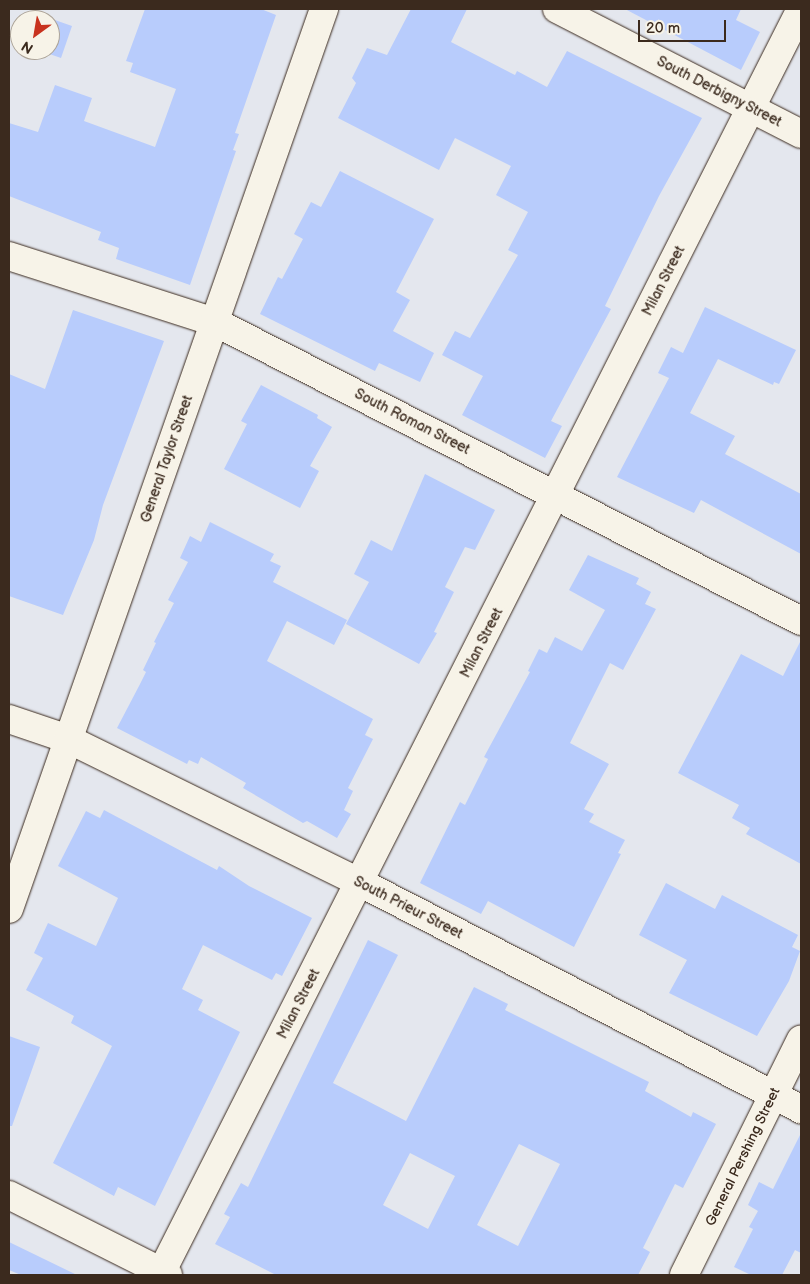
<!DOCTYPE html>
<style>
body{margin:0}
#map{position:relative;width:810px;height:1284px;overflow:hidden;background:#e4e7ee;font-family:"Balsamiq Sans",sans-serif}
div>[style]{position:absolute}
.building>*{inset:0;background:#b8ccfc}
.roads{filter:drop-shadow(0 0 1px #3b2a1e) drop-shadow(0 0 1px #3b2a1e)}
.minor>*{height:28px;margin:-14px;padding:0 14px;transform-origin:14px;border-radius:14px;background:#f7f3e8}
span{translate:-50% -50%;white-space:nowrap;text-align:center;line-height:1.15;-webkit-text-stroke:5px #f7f3e8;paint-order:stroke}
.street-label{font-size:14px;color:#3b2a1e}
.frame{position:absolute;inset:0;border:10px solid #3b2a1e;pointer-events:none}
.north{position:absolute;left:10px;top:10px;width:50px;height:50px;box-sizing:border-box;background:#f7f3e8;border:1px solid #aca397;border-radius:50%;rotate:212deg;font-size:14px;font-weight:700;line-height:20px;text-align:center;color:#3b2a1e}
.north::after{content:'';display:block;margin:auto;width:18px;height:22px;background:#c8321e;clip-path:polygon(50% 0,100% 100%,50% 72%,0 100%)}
.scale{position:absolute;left:638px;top:20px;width:88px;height:22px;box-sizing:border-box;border:2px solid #3b2a1e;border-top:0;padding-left:6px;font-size:15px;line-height:18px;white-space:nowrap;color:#3b2a1e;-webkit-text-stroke:4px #f7f3e8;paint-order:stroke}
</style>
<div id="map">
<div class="building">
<div style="clip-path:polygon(145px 9px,261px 9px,276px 15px,235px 133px,239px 134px,233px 150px,236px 151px,190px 285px,116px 259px,119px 248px,98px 240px,101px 232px,9px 196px,9px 123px,38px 132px,55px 85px,92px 98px,84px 121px,155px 147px,176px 89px,130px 72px,133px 63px,126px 61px)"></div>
<div style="clip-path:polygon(411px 9px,467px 9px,451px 42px,515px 75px,517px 71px,547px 87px,567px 51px,702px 118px,659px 196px,605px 306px,611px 309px,551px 421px,562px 426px,545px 458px,462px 415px,483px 376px,442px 355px,455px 331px,470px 338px,518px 255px,508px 250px,528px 212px,496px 195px,511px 166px,455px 138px,439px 170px,338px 118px,356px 83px,352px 78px,367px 48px,387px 55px)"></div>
<div style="clip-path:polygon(625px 9px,741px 9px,736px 20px,760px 32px,741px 70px)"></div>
<div style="clip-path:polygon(32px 12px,72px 26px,61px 58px,38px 50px,50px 50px,50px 20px,30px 20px)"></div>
<div style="clip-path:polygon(340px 171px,434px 219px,396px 292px,410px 300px,393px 331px,434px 353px,420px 382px,379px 363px,375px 371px,260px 314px,278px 277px,282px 279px,303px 239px,294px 234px,311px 202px,321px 207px)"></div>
<div style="clip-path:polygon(705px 307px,796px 350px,779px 384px,774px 382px,773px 385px,718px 359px,690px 413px,735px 436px,725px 454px,801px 494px,801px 554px,701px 500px,694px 513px,617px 477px,669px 378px,658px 373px,671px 347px,683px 353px)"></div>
<div style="clip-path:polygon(73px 310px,164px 341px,103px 505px,94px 540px,63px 615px,9px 596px,9px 374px,45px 389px)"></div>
<div style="clip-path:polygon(261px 385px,318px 415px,317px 418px,332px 427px,310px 466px,319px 471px,300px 508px,224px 469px,247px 424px,241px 421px)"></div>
<div style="clip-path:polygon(425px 474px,495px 510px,475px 550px,465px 547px,445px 587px,454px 592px,434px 632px,437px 633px,419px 664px,346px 624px,369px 582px,354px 574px,371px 540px,392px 551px)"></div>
<div style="clip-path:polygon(210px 522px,274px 554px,270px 561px,281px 566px,273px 582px,347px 620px,334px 645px,287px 621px,267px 661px,373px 719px,365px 735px,373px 739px,348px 788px,353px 791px,344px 810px,351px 814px,337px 838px,307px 821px,303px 823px,243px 788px,246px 783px,201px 757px,198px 764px,189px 760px,187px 764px,117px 728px,139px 686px,146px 672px,143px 670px,156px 643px,154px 642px,174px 603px,168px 600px,188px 562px,180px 558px,190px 536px,201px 542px)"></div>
<div style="clip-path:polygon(588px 555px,639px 578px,636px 584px,651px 592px,645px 604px,656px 609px,623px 670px,610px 663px,570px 743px,609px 764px,584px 809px,594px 814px,589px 822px,625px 840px,618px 853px,621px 854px,574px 947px,488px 901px,481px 914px,420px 883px,460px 802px,465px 805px,488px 759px,484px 757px,530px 672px,528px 671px,539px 649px,547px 653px,555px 637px,582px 651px,605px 610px,569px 590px)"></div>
<div style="clip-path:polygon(801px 640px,801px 864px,746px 834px,750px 828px,732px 818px,739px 805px,678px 773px,741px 654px,783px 676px)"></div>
<div style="clip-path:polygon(104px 810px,217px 870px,219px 866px,249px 886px,312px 918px,282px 976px,276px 973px,272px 980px,203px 945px,182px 989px,203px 1000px,198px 1010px,240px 1032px,155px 1206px,118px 1187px,114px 1196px,53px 1163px,112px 1046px,71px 1023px,74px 1016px,26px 990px,43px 958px,34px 953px,48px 923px,96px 946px,118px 898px,58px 866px,86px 811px,100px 818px)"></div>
<div style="clip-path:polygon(666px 883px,715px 909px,722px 895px,798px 935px,792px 947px,800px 951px,789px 981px,757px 1036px,669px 993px,687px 960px,639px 935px)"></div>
<div style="clip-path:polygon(evenodd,368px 940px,398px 955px,333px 1083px,406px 1121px,474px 987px,508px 1004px,505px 1010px,649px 1082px,645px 1091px,691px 1117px,693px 1112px,716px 1124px,683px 1188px,675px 1184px,643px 1248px,650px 1252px,638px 1275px,276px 1275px,215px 1244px,230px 1217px,224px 1214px,241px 1183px,248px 1187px,368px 940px,519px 1144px,560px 1164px,518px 1246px,477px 1225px,519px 1144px,368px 940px,410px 1153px,455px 1176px,428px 1229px,383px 1205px,410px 1153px)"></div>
<div style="clip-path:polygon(9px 1036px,40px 1047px,12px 1126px,9px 1126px)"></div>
<div style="clip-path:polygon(801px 1133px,801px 1253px,795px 1250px,782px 1275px,751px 1275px,734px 1267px,753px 1229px,749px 1227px,758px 1211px,748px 1205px,759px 1182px,773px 1189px)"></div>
<div style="clip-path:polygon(9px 1242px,77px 1275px,21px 1275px,9px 1270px)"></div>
</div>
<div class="roads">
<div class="minor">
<div style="left:557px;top:9px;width:274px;rotate:27.1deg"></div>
<div style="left:9px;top:256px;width:216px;rotate:17.8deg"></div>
<div style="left:215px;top:322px;width:658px;rotate:27.03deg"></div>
<div style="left:9px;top:719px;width:62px;rotate:18.7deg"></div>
<div style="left:68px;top:739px;width:326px;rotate:26.2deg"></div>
<div style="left:361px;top:883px;width:495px;rotate:27.2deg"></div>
<div style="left:9px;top:909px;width:954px;rotate:-70.71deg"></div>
<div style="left:9px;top:1195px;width:178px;rotate:26.7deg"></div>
<div style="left:160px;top:1275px;width:1419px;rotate:-63.15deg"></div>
<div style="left:684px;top:1275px;width:263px;rotate:-63.6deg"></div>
</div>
</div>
<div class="street-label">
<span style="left:719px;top:92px;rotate:27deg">South Derbigny Street</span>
<span style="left:664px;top:281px;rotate:-63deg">Milan Street</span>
<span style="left:412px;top:422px;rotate:27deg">South Roman Street</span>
<span style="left:167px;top:459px;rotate:-71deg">General Taylor Street</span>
<span style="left:482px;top:643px;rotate:-63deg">Milan Street</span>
<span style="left:408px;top:908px;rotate:27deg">South Prieur Street</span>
<span style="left:299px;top:1004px;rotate:-63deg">Milan Street</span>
<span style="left:743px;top:1157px;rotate:-64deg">General Pershing Street</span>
</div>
<div class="frame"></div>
<div class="north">N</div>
<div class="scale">20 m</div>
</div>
